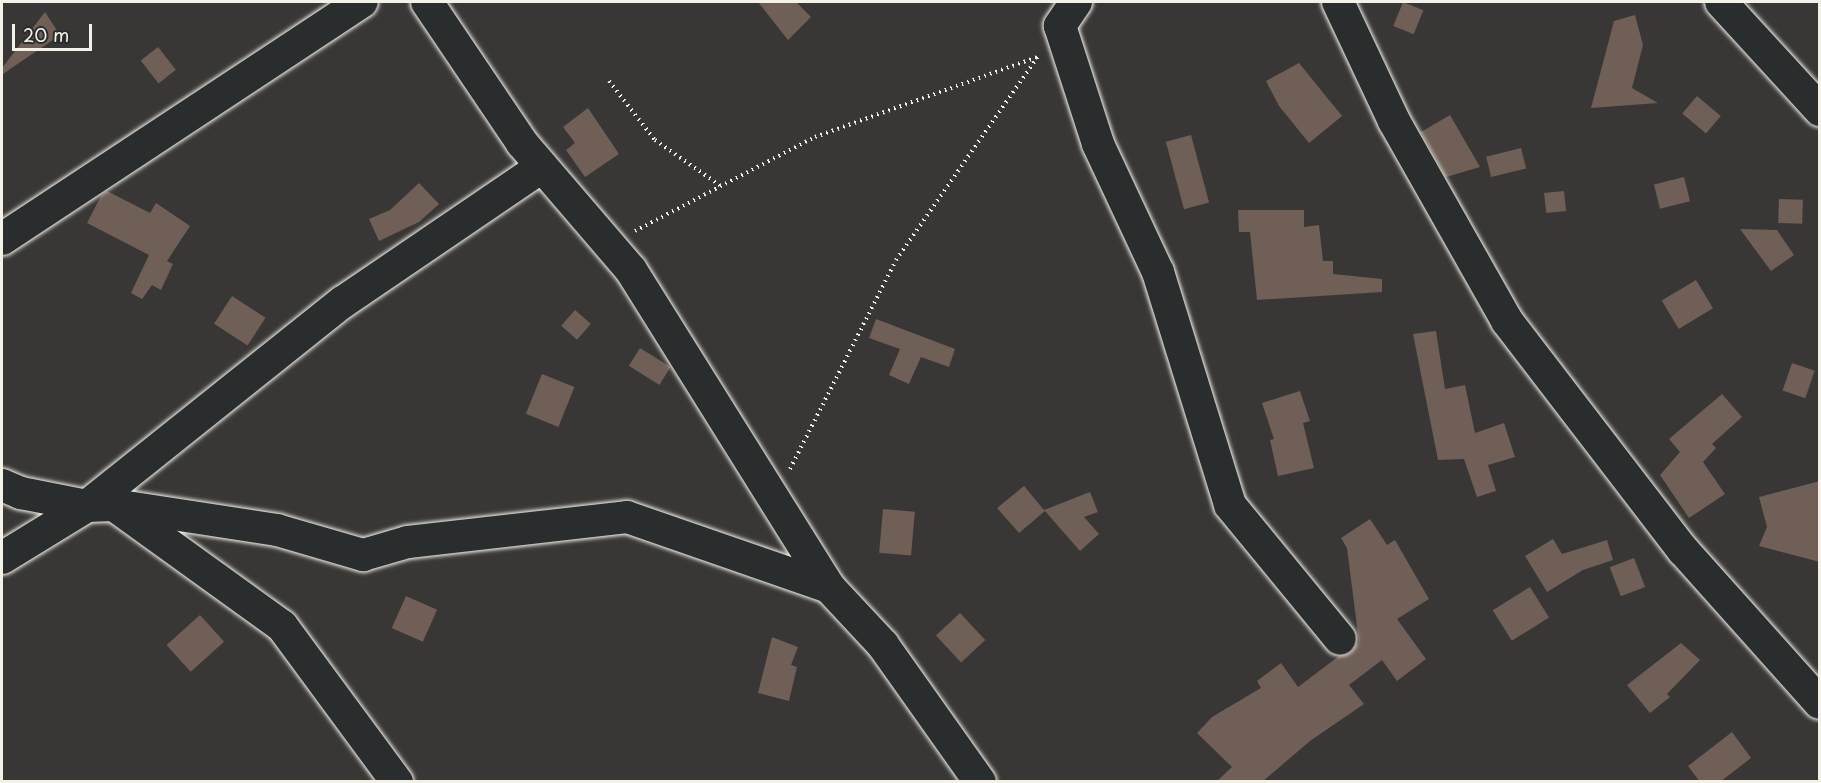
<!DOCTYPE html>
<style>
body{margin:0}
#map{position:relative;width:1821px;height:783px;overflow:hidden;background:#383736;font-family:"Playpen Sans",sans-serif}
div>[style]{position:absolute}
.building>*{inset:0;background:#6f5f56;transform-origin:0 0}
.path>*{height:4px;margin-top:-2px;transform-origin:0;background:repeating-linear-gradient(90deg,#f4f1e8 0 1.5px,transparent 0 6px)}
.roads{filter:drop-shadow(0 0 2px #f4f1e8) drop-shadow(0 0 2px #f4f1e8)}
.street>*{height:32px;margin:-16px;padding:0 16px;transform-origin:16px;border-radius:16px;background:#2a2d2e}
span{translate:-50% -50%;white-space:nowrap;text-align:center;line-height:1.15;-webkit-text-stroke:4.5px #2a2d2e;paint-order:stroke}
.frame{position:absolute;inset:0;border:3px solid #f4f1e8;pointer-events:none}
.scale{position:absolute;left:12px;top:24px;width:80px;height:27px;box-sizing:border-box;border:3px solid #f4f1e8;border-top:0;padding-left:8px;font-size:18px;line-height:21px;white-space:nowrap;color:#f4f1e8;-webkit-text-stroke:4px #2a2d2e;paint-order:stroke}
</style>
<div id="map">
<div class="building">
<div style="clip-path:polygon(758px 2px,796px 2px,811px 17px,788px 40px)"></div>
<div style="left:1403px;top:2px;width:22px;height:26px;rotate:22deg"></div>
<div style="clip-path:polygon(45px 12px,60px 35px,3px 74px,2px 68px)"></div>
<div style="clip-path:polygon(1635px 15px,1643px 45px,1632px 88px,1658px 103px,1591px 108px,1614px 21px)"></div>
<div style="left:158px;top:47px;width:29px;height:22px;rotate:52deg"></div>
<div style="clip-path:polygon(1299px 63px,1342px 116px,1309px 143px,1279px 106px,1266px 81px)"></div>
<div style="left:1697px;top:96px;width:31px;height:23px;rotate:40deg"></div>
<div style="clip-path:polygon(588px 108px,619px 154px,585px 177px,566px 150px,575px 143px,563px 127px)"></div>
<div style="clip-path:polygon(1450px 115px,1480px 167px,1446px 177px,1421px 132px)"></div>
<div style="left:1191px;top:135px;width:70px;height:26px;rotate:75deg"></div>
<div style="left:1521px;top:148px;width:21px;height:36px;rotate:76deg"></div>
<div style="left:1684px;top:177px;width:25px;height:31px;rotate:76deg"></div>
<div style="clip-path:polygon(419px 183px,439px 204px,419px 222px,379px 241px,369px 219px,390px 210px)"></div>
<div style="clip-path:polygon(107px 191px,150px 213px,156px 203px,190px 226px,167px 261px,173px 264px,161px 290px,152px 285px,142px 299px,131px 293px,149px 255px,87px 223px,101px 196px)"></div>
<div style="left:1564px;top:191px;width:20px;height:20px;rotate:84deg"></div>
<div style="left:1779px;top:199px;width:24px;height:24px;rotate:2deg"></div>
<div style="clip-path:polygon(1238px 210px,1304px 210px,1304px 227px,1319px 225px,1323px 261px,1333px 261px,1333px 274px,1382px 279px,1382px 292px,1257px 300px,1250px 232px,1239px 232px)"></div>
<div style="clip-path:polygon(1740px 229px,1777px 230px,1794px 255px,1771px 271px)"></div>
<div style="left:1696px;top:280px;width:33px;height:40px;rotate:59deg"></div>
<div style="left:232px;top:296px;width:40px;height:33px;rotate:33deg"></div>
<div style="left:575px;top:310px;width:21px;height:21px;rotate:41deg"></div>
<div style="clip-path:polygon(876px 319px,955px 349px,949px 367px,921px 357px,909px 384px,889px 375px,900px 349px,869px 338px)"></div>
<div style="clip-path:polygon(1436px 331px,1445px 389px,1465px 385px,1475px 433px,1504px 423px,1515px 457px,1488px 465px,1496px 491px,1477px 497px,1464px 459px,1438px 460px,1413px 334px)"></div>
<div style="left:640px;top:348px;width:36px;height:21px;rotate:32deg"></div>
<div style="left:1792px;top:363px;width:24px;height:29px;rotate:19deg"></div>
<div style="left:542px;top:374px;width:35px;height:43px;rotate:22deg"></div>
<div style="clip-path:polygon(1300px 391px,1310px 421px,1303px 423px,1314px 468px,1278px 476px,1270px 440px,1274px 439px,1262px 403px)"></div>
<div style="clip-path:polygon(1722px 394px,1742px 417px,1712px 444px,1716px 448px,1703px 462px,1725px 494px,1689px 518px,1660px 475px,1680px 452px,1669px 439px)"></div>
<div style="clip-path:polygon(1820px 481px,1820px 562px,1759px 546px,1767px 527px,1759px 497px)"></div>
<div style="clip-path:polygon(1024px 486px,1044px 510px,1090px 492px,1098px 512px,1084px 517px,1099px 534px,1080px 551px,1045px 511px,1019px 533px,997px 508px)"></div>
<div style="left:883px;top:509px;width:32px;height:44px;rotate:5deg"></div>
<div style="clip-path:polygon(1370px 519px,1387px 545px,1395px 540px,1429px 599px,1397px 619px,1426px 659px,1397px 681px,1382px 660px,1349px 685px,1364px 704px,1310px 741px,1262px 782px,1216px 782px,1232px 767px,1197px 733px,1212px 717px,1261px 688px,1257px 681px,1281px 663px,1298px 687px,1339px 656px,1351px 653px,1359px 642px,1347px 548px,1341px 538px)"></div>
<div style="clip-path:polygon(1553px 539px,1562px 554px,1607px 540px,1613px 560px,1583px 570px,1547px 592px,1525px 556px)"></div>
<div style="left:1634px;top:558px;width:31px;height:26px;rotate:69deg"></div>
<div style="left:1530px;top:587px;width:36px;height:44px;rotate:58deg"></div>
<div style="left:406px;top:596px;width:34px;height:35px;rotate:24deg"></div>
<div style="left:960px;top:613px;width:37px;height:33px;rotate:47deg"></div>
<div style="left:200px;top:615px;width:36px;height:45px;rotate:48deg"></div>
<div style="clip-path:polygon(772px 637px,798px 647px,791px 665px,797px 667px,789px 701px,758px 693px)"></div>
<div style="clip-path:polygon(1681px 643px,1700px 660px,1667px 694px,1670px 697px,1650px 713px,1627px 685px)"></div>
<div style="clip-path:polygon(1732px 732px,1751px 758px,1720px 782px,1700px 782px,1688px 766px)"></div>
</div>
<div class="path">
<div style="left:609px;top:81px;width:75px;rotate:52.1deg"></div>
<div style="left:655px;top:140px;width:80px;rotate:34.9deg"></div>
<div style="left:635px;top:231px;width:203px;rotate:-27.6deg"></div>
<div style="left:815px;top:137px;width:236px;rotate:-19.8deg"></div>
<div style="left:790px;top:469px;width:234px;rotate:-63.1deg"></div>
<div style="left:896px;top:260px;width:250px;rotate:-55.1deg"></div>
</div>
<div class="roads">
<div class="street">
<div style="left:427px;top:2px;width:170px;rotate:56deg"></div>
<div style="left:522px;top:143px;width:167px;rotate:49.4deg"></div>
<div style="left:631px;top:270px;width:374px;rotate:58deg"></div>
<div style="left:829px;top:587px;width:79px;rotate:47deg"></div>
<div style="left:883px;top:645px;width:168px;rotate:54.7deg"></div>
<div style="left:1076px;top:2px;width:29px;rotate:124deg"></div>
<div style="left:1060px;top:26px;width:124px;rotate:72.1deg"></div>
<div style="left:1098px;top:144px;width:141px;rotate:64.9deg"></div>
<div style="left:1158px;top:272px;width:244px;rotate:72.8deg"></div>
<div style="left:1230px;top:505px;width:173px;rotate:50.6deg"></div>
<div style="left:1338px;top:2px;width:132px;rotate:64.8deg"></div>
<div style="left:1394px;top:121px;width:230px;rotate:60.5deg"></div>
<div style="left:1507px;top:321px;width:289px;rotate:52.5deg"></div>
<div style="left:1683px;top:550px;width:205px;rotate:48.2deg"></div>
<div style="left:1721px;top:2px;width:147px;rotate:47.5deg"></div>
<div style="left:2px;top:239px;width:431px;rotate:-33.4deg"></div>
<div style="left:2px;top:485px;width:21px;rotate:23deg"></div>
<div style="left:21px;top:493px;width:67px;rotate:11.1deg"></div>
<div style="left:87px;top:506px;width:27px;rotate:-2deg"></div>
<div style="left:114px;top:505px;width:207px;rotate:35.8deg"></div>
<div style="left:282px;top:626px;width:194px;rotate:53.6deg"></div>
<div style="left:114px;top:505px;width:165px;rotate:8.7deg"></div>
<div style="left:277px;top:530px;width:90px;rotate:16.2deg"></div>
<div style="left:363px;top:555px;width:47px;rotate:-16.1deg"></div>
<div style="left:408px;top:542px;width:220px;rotate:-6.5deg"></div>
<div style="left:627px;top:517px;width:214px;rotate:19.1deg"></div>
<div style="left:2px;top:558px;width:100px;rotate:-31.5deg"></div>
<div style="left:87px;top:506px;width:327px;rotate:-38.6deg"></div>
<div style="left:343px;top:302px;width:240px;rotate:-34.2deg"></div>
</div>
</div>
<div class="frame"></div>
<div class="scale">20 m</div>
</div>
